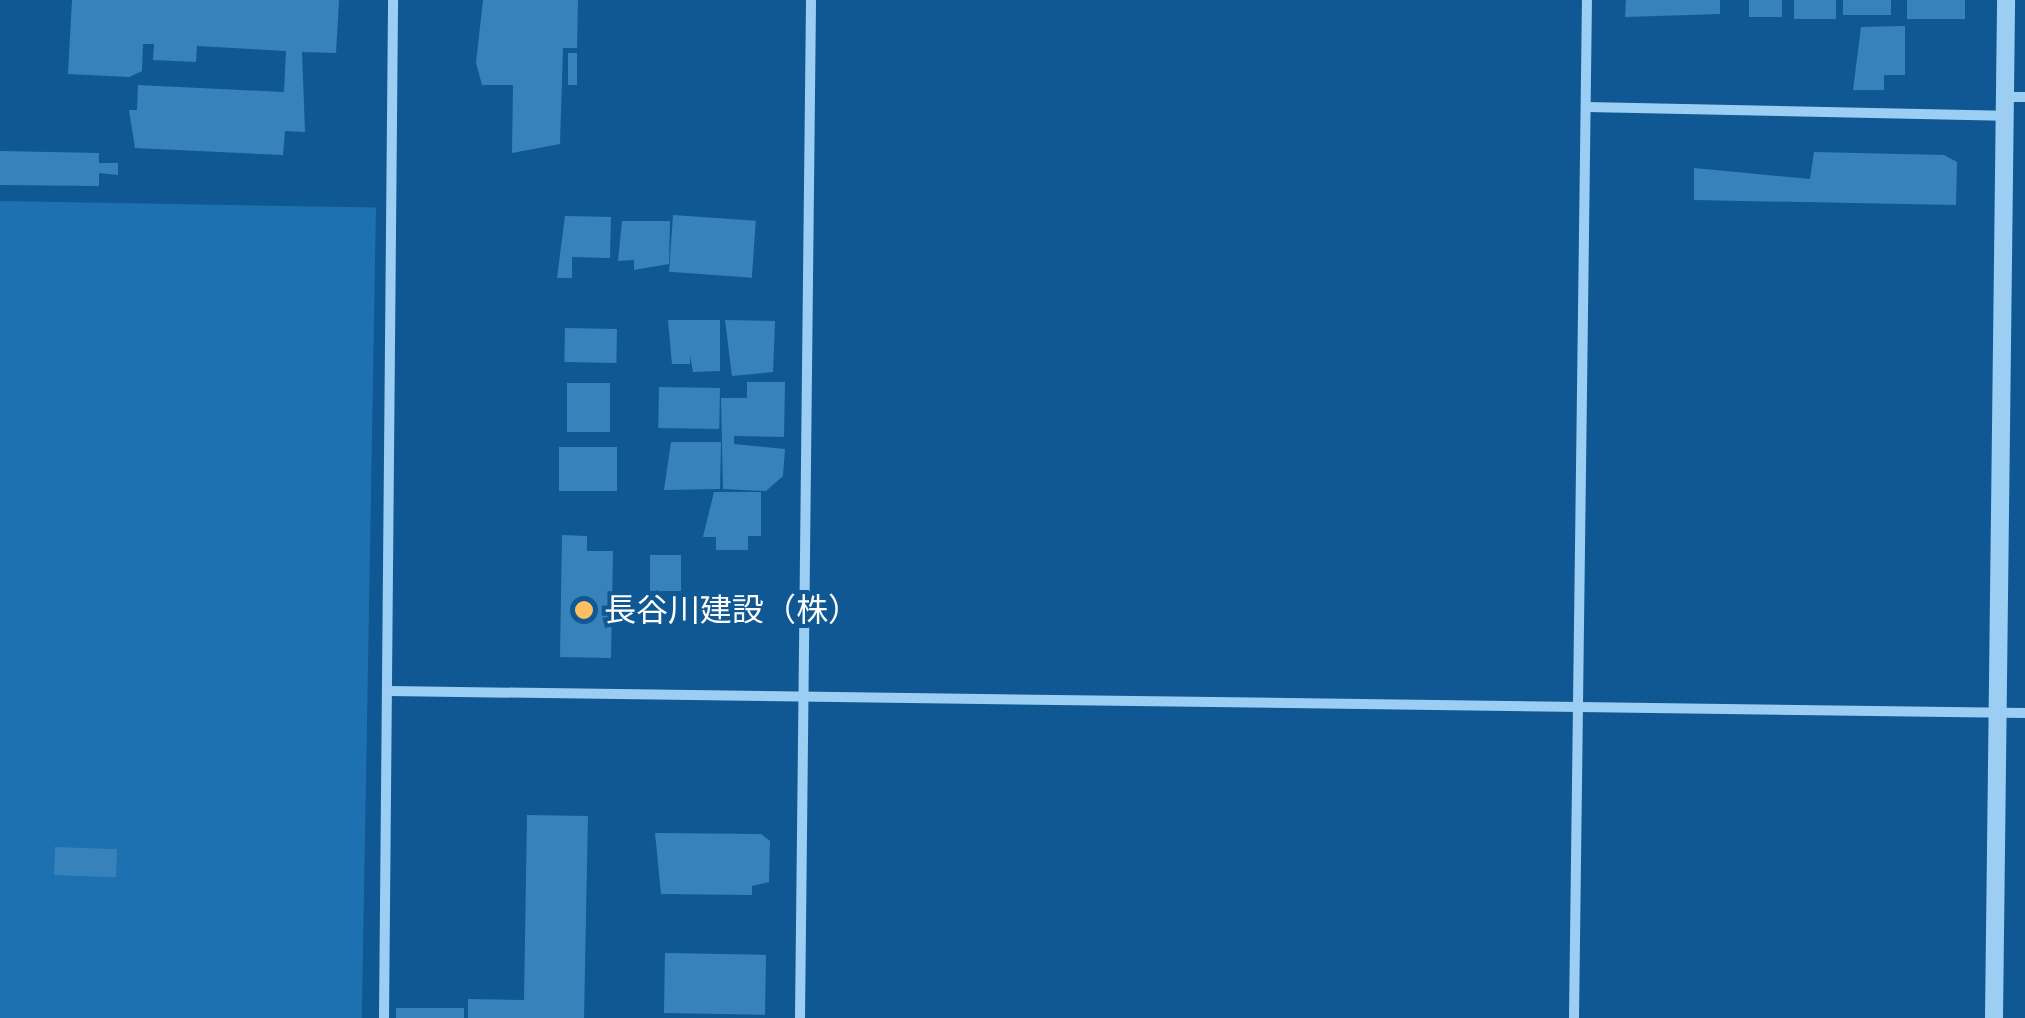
<!DOCTYPE html>
<meta charset="utf-8">
<style>
body{margin:0}
#map{position:relative;width:2025px;height:1018px;overflow:hidden;background:#105893;font-family:"DejaVu Sans","Noto Sans JP",sans-serif}
div>[style]{position:absolute}
.green>*{inset:0;background:#1e71b1;transform-origin:0 0}
.building>*{inset:0;background:#3882bc;transform-origin:0 0}
.minor>*{height:10px;margin:-5px;padding:0 5px;transform-origin:5px;border-radius:5px;background:#9ccef4}
.tertiary>*{height:18px;margin:-9px;padding:0 9px;transform-origin:9px;border-radius:9px;background:#9ccef4}
.dots>*{width:28px;height:28px;translate:-50% -50%;box-sizing:border-box;border:5px solid #105893;border-radius:50%}
span{translate:-50% -50%;white-space:nowrap;text-align:center;line-height:1.15;-webkit-text-stroke:8px #105893;paint-order:stroke}
.poi-label{font-size:32px;color:#fff}
.left{translate:0 -50%;text-align:left}
</style>
<div id="map">
<div class="green">
<div style="left:0;top:201px;width:376px;height:817px;rotate:1deg"></div>
</div>
<div class="building">
<div style="clip-path:polygon(72px 0,339px 0,336px 53px,302px 52px,305px 132px,285px 131px,283px 155px,135px 148px,129px 110px,137px 110px,138px 85px,284px 92px,286px 51px,197px 46px,196px 62px,153px 60px,154px 44px,143px 44px,142px 71px,129px 77px,68px 74px)"></div>
<div style="clip-path:polygon(483px 0,578px 0,577px 48px,563px 48px,560px 144px,512px 153px,513px 85px,482px 85px,476px 63px)"></div>
<div style="clip-path:polygon(1626px 0,1720px 0,1720px 14px,1625px 17px)"></div>
<div style="left:1749px;top:0;width:33px;height:17px"></div>
<div style="left:1794px;top:0;width:42px;height:19px"></div>
<div style="left:1843px;top:0;width:48px;height:15px"></div>
<div style="left:1907px;top:0;width:58px;height:19px"></div>
<div style="clip-path:polygon(1905px 26px,1905px 75px,1884px 75px,1884px 90px,1853px 90px,1861px 27px)"></div>
<div style="left:577px;top:53px;width:32px;height:9px;rotate:90deg"></div>
<div style="clip-path:polygon(0 151px,99px 153px,99px 163px,118px 163px,118px 175px,99px 173px,99px 186px,0 185px)"></div>
<div style="clip-path:polygon(1814px 152px,1944px 155px,1957px 162px,1956px 205px,1694px 200px,1694px 168px,1810px 179px)"></div>
<div style="left:673px;top:215px;width:83px;height:57px;rotate:4deg"></div>
<div style="clip-path:polygon(565px 216px,611px 217px,610px 258px,572px 257px,572px 278px,557px 278px)"></div>
<div style="clip-path:polygon(622px 221px,670px 221px,669px 264px,634px 270px,634px 260px,618px 261px)"></div>
<div style="clip-path:polygon(668px 320px,720px 320px,720px 371px,693px 372px,690px 355px,690px 364px,672px 364px)"></div>
<div style="clip-path:polygon(725px 320px,775px 321px,773px 372px,732px 376px)"></div>
<div style="left:565px;top:328px;width:52px;height:34px;rotate:1deg"></div>
<div style="clip-path:polygon(747px 382px,785px 382px,784px 437px,734px 436px,734px 444px,785px 449px,783px 476px,766px 491px,723px 489px,721px 398px,747px 398px)"></div>
<div style="left:610px;top:383px;width:49px;height:43px;rotate:90deg"></div>
<div style="left:659px;top:387px;width:61px;height:41px;rotate:1deg"></div>
<div style="clip-path:polygon(671px 442px,721px 442px,720px 489px,664px 490px)"></div>
<div style="left:559px;top:447px;width:58px;height:44px"></div>
<div style="clip-path:polygon(714px 492px,761px 492px,761px 536px,748px 536px,748px 550px,716px 550px,716px 537px,703px 537px)"></div>
<div style="clip-path:polygon(562px 535px,587px 536px,587px 551px,613px 551px,611px 658px,560px 657px)"></div>
<div style="left:650px;top:555px;width:31px;height:36px"></div>
<div style="clip-path:polygon(527px 815px,588px 816px,584px 1018px,468px 1018px,468px 999px,524px 1000px)"></div>
<div style="clip-path:polygon(655px 833px,761px 834px,770px 841px,769px 882px,752px 886px,752px 895px,661px 894px)"></div>
<div style="left:55px;top:847px;width:62px;height:28px;rotate:2deg"></div>
<div style="left:665px;top:953px;width:101px;height:60px;rotate:1deg"></div>
<div style="left:396px;top:1008px;width:68px;height:10px"></div>
</div>
<div class="minor">
<div style="left:2005px;top:97px;width:20px"></div>
<div style="left:1587px;top:107px;width:416px;rotate:1.2deg"></div>
<div style="left:389px;top:691px;width:1636px;rotate:0.77deg"></div>
<div style="left:384px;top:1018px;width:1018px;rotate:-89.49deg"></div>
<div style="left:800px;top:1018px;width:1018px;rotate:-89.38deg"></div>
<div style="left:1574px;top:1018px;width:1018px;rotate:-89.27deg"></div>
</div>
<div class="tertiary">
<div style="left:1994px;top:1018px;width:1018px;rotate:-89.32deg"></div>
</div>
<div class="dots">
<div style="left:584px;top:610px;background:#ffbe5f"></div>
</div>
<div class="poi-label">
<span class="left" style="left:604px;top:610px">長谷川建設（株）</span>
</div>
</div>
